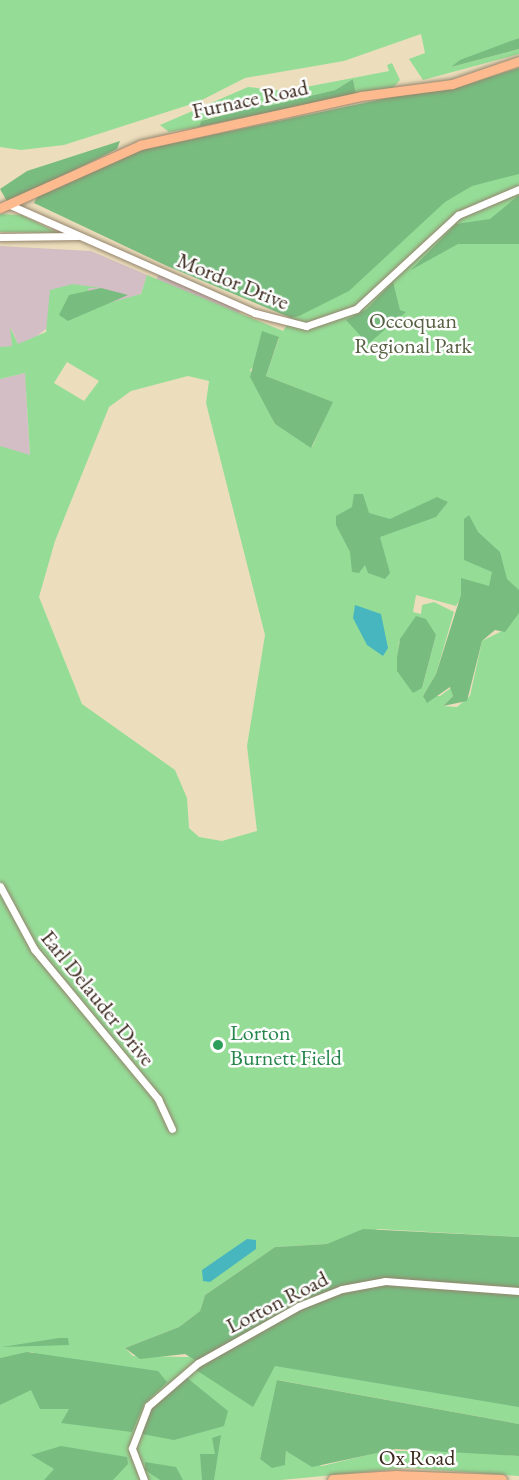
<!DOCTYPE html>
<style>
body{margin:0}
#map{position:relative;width:519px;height:1480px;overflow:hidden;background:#ecdebc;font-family:"EB Garamond",serif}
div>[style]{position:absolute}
.industrial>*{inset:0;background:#d2bec4}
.green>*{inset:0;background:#95dd97}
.forest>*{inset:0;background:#78bc80}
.water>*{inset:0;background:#47b6bf}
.roads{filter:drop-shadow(0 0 2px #94846d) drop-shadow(0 0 2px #94846d)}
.minor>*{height:7px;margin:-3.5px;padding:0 3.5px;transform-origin:3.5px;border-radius:3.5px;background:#fff}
.major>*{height:9px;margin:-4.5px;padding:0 4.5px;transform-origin:4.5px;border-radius:4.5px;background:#fcba8e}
.highway>*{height:10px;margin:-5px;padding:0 5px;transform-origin:5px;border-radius:5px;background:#fcba8e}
.dots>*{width:16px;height:16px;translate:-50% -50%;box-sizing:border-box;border:3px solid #fff;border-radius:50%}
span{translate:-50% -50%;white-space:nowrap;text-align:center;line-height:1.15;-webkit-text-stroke:5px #fff;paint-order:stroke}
.street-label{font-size:22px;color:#3b2a1e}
.park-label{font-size:22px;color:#566042}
.leisure-label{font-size:22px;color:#27864d}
.left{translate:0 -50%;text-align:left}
</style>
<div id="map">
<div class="industrial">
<div style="clip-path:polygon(0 246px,91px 251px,147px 275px,141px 294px,50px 326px,25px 345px,18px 344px,11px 328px,12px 347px,0 347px)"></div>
<div style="clip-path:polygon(159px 273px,234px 306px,243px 316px,231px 335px,149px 301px)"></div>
<div style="clip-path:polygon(25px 373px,30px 456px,22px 457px,0 446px,0 379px)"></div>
</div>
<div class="green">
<div style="clip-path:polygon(0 0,519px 0,519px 38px,451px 67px,519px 49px,519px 54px,423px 80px,409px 59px,425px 53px,421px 34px,344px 61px,245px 78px,198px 102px,64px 145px,21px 150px,0 147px)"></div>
<div style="clip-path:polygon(392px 63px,400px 80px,393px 88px,356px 94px,353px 79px,335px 90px,268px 106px,256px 102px,201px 121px,199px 127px,169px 132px,160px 125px,248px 87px,285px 91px,389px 71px,387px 65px)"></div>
<div style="clip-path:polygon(evenodd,519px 68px,519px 1237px,378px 1229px,327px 1244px,275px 1247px,205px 1295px,200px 1311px,179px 1327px,125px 1348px,133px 1356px,187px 1357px,519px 1284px,519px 1424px,278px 1380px,260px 1459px,285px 1462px,286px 1451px,322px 1466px,384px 1451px,467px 1451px,519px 1456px,519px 1476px,407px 1468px,281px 1480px,0 1480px,0 1405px,22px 1390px,33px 1352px,0 1358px,0 446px,30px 455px,25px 373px,0 379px,0 347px,12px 346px,10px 327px,18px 344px,46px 332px,50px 290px,73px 284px,101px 288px,89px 288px,73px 319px,91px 308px,141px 294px,147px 275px,283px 331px,441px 91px,519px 68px,279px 338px,266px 376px,332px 402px,312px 447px,275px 424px,250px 370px,279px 338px,519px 68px,67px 362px,99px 381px,84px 401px,54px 383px,67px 362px,519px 68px,188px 376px,209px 381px,206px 403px,265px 635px,247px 746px,257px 831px,222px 841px,199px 837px,189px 828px,187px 798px,175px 770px,82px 704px,39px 597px,55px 541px,109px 407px,131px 391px,188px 376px,519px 68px,416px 595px,456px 606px,459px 601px,508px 621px,506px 629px,482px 641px,470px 696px,457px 707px,443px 706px,453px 696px,452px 687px,440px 696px,423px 696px,436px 674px,454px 612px,434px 602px,422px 605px,421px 614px,413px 612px,416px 595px,519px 68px,410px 629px,436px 635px,422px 688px,397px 670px,399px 642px,410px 629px)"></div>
<div style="clip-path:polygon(0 214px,22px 215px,58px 233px,0 232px)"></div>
</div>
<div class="forest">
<div style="clip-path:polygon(519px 38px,519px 49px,451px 67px,460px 60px)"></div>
<div style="clip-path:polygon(519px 68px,519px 174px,472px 186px,445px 202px,349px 291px,299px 316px,291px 318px,167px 266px,34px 203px,38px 195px,127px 153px,416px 92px,458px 88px)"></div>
<div style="clip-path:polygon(353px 79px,356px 94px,199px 127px,201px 121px,250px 108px,250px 103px,268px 106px,335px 90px)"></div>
<div style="clip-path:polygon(120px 141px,117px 149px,8px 203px,0 189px,27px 171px)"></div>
<div style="clip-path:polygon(519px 195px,519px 244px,458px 244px,411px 270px,456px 224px,490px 219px)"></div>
<div style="clip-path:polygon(393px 282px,400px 310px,406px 312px,368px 344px,346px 320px,367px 309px)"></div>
<div style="clip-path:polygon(101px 288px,128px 295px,68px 321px,59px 315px,69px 295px)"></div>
<div style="clip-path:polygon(262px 331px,279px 337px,266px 376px,333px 402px,311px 448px,275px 424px,250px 377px)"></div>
<div style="clip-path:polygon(354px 494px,363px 494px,369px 513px,390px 519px,437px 497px,448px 502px,436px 517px,380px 537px,390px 573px,385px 579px,368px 573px,365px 565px,359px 573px,352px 572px,350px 552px,336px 525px,336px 516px,352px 507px)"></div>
<div style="clip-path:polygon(469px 515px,478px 532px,500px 552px,507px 579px,519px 590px,519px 613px,505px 632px,495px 630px,482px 641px,467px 701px,443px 706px,453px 696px,450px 687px,427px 703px,423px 696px,436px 674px,461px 595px,461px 578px,489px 586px,492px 572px,464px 560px,464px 519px)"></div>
<div style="clip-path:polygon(416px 616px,426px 619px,436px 635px,422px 688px,413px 693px,397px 671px,397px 658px,400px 639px)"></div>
<div style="clip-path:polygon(363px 1229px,519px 1237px,519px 1407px,275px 1366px,253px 1407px,196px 1370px,195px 1360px,185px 1354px,140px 1359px,125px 1348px,179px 1327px,200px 1311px,205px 1295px,275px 1247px,327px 1244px)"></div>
<div style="clip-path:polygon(59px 1338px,68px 1338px,69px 1345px,2px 1347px)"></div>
<div style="clip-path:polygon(27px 1352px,158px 1371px,167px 1382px,144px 1404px,132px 1432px,61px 1423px,69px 1409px,40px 1409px,31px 1390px,0 1405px,0 1358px)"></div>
<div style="clip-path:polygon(186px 1377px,228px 1411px,224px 1426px,174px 1440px,142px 1434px,149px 1408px)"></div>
<div style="clip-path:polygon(277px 1380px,519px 1424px,519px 1456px,396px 1449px,312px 1467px,286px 1451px,285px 1465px,272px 1468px,260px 1459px)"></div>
<div style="clip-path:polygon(221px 1435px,214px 1480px,202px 1480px,200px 1454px,215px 1454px,212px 1438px)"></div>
<div style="clip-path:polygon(61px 1446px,127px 1457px,128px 1464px,113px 1480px,44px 1480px,54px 1469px,31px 1455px)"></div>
<div style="clip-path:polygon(145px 1462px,176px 1467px,183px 1480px,160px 1480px,145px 1470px)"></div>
</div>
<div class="water">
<div style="clip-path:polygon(355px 605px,381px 614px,388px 648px,383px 656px,367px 645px,353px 618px)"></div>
<div style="clip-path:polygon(247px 1239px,256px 1240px,256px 1249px,210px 1282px,203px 1281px,202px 1270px)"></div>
</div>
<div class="roads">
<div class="minor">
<div style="left:10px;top:205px;width:268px;rotate:23.8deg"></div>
<div style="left:255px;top:313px;width:53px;rotate:14.3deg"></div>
<div style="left:306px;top:326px;width:53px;rotate:-18.8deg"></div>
<div style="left:356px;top:309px;width:139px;rotate:-42.7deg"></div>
<div style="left:458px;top:215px;width:66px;rotate:-23.1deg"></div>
<div style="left:0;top:237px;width:78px;rotate:-0.7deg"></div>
<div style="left:0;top:886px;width:72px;rotate:61.6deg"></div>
<div style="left:34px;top:949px;width:195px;rotate:50.4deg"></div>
<div style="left:158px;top:1099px;width:33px;rotate:65deg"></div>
<div style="left:144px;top:1480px;width:34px;rotate:-111deg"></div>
<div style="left:132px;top:1448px;width:45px;rotate:-69.1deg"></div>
<div style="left:148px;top:1406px;width:66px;rotate:-40.7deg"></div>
<div style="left:198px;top:1363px;width:116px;rotate:-29.4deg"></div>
<div style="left:299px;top:1306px;width:46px;rotate:-21.6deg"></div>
<div style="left:342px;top:1289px;width:44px;rotate:-10.5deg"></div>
<div style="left:385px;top:1281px;width:134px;rotate:4.3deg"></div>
</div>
<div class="major">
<div style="left:0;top:208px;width:154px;rotate:-24.2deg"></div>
<div style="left:140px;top:145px;width:226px;rotate:-12.5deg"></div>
<div style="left:361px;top:96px;width:92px;rotate:-7.5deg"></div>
<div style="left:452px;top:84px;width:71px;rotate:-18.9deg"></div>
</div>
<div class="highway">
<div style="left:333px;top:1480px;width:63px;rotate:-3.6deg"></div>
<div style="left:396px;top:1476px;width:106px;rotate:2.2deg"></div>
</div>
</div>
<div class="dots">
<div style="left:218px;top:1045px;background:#2e9e5b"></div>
</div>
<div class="street-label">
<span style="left:250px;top:99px;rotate:-12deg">Furnace Road</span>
<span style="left:233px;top:281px;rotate:22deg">Mordor Drive</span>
<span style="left:98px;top:998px;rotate:51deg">Earl Delauder Drive</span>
<span style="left:277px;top:1302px;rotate:-27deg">Lorton Road</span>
<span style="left:417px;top:1458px">Ox Road</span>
</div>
<div class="park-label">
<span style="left:413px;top:333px">Occoquan<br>Regional Park</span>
</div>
<div class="leisure-label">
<span class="left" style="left:230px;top:1045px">Lorton<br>Burnett Field</span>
</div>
</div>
